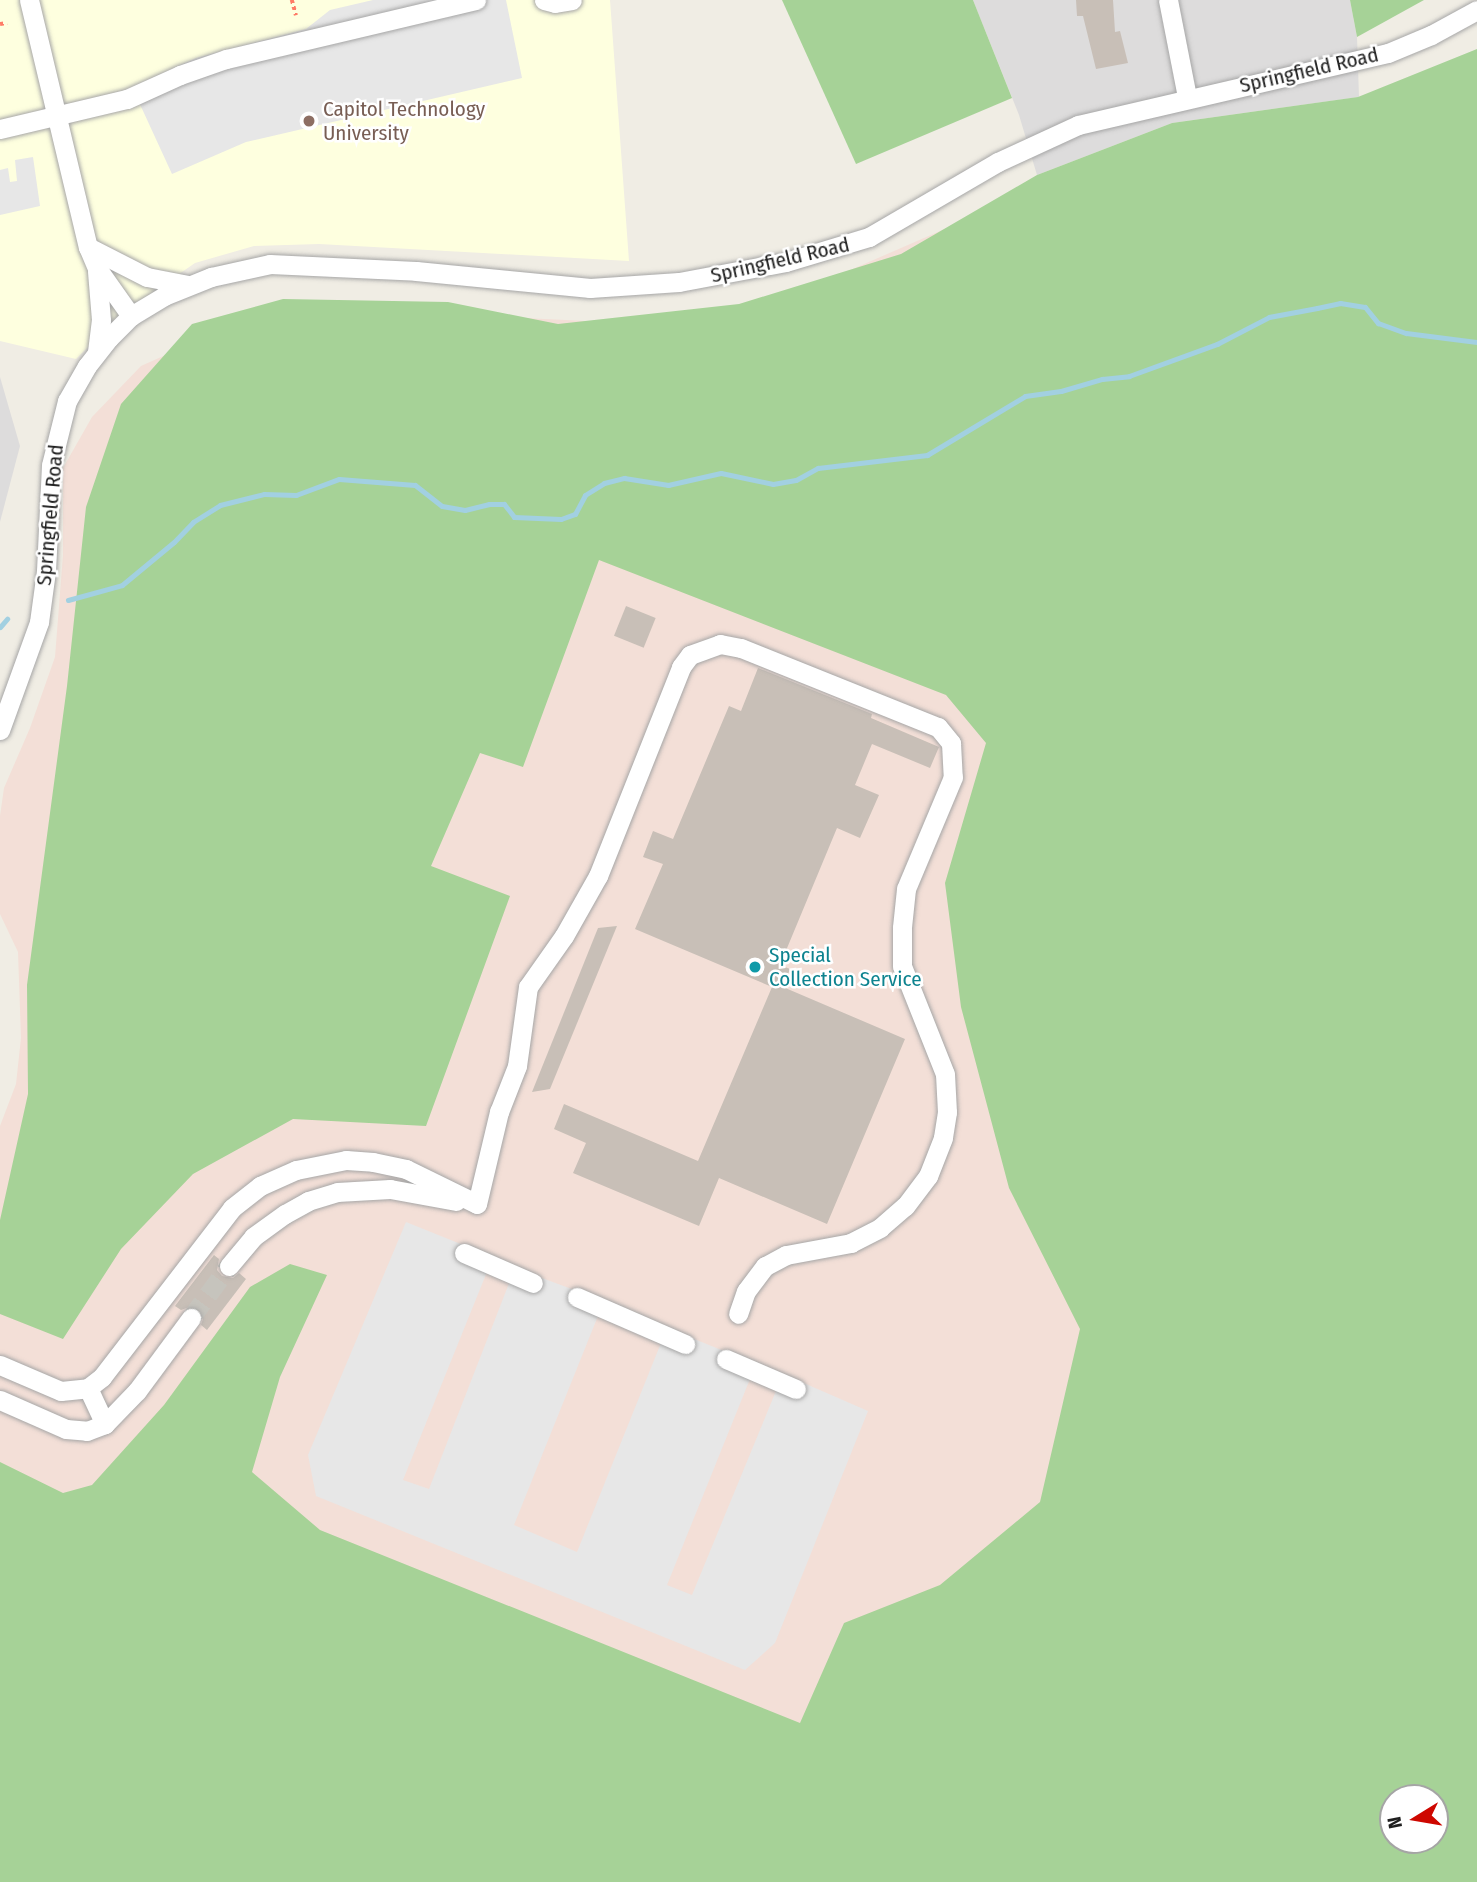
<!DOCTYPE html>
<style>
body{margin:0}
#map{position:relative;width:1477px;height:1882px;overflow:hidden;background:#f0ede4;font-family:"Fira Sans Condensed",sans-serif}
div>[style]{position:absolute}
.residential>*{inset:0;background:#dddcdc}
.education>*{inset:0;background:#feffdf}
.military>*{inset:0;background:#f3dfd7}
.forest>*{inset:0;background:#a6d297}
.parking>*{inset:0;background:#e7e7e7}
.stream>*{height:5px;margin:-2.5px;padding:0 2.5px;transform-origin:2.5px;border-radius:2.5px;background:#a2d0e1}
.building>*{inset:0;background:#c8bfb7;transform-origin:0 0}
.minor-tunnel>*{height:19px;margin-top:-9.5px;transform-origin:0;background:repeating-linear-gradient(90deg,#c6c4bd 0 19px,transparent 0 29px)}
.path>*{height:3.5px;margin-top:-1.75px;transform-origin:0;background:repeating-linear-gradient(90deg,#ff7c67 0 3.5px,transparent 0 7px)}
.roads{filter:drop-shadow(0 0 2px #a6a6a6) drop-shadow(0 0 2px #a6a6a6)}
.minor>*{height:19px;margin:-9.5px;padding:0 9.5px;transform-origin:9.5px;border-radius:9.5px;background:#fff}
.dots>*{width:19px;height:19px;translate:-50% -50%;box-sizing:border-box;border:4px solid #fff;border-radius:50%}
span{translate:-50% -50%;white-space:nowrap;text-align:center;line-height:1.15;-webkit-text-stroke:5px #fff;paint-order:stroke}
.street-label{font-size:21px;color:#1f1f1f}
.education-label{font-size:21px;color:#785e54}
.left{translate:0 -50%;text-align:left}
.culture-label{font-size:21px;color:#0d838f}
.north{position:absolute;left:1379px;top:1784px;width:70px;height:70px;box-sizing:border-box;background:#fff;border:2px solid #a5a5a5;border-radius:50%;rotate:259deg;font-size:19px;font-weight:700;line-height:28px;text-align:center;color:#1f1f1f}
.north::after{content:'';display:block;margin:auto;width:24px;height:32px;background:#ce0700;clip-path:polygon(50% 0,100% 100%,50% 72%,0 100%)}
</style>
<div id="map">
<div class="residential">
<div style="clip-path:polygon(973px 0,1350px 0,1357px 37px,1359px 97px,1172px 123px,1037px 175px,1019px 115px)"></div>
<div style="clip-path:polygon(0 377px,20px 446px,0 522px)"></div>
</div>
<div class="education">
<div style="clip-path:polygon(0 0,610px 0,629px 261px,319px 244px,254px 246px,195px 263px,120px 315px,76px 359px,0 341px)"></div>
</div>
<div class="military">
<div style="clip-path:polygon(evenodd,947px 228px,1477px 1882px,0 1882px,0 1126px,16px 1084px,21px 1038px,18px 952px,0 914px,0 816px,4px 788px,30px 728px,55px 657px,63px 555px,63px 468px,92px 417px,141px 366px,208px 336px,503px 317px,650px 324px,726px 309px,832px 278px,947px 228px,1393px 1798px,1435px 1798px,1435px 1840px,1393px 1840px,1393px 1798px)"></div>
</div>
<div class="forest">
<div style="clip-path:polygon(782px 0,973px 0,1012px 98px,856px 164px)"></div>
<div style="clip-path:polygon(1350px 0,1424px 0,1357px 37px)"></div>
<div style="clip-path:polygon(evenodd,1477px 49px,1477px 1882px,0 1882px,0 1462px,63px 1493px,92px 1485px,164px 1405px,250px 1287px,290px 1264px,327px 1275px,280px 1377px,252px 1472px,320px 1530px,800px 1723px,844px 1623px,940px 1585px,1040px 1502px,1080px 1329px,1009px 1188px,961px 1007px,945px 883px,986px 743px,946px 695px,599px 560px,523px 767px,480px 753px,431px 866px,510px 896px,426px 1126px,293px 1119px,193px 1174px,121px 1249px,63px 1339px,0 1314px,0 1220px,28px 1094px,27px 985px,67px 686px,86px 507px,121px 404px,192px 324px,283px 299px,448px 302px,558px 324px,739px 304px,901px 254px,1037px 175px,1172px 123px,1358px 97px,1477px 49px,1393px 1798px,1435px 1798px,1435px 1840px,1393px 1840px,1393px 1798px)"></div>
</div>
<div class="parking">
<div style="clip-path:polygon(373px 0,506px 0,522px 78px,246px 142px,172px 174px,132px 87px,196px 58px,306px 29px,330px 10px)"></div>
<div style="clip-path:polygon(33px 157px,40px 206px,0 215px,0 170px,8px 168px,10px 182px,17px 181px,15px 160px)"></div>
<div style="clip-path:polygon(406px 1222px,493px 1257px,403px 1480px,429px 1489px,515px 1268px,604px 1301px,514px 1525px,577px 1552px,667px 1328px,756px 1364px,667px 1585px,692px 1595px,783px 1374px,868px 1411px,775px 1643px,745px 1670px,316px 1496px,308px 1455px)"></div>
</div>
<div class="stream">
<div style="left:68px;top:600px;width:56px;rotate:-15.5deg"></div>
<div style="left:122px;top:585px;width:67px;rotate:-39.6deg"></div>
<div style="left:174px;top:542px;width:28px;rotate:-46deg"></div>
<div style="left:193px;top:522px;width:32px;rotate:-32deg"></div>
<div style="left:220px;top:505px;width:45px;rotate:-14deg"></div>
<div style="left:264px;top:494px;width:32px;rotate:2deg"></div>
<div style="left:296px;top:495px;width:46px;rotate:-20.4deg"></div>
<div style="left:339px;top:479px;width:76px;rotate:4.5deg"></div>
<div style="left:415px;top:485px;width:34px;rotate:38deg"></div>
<div style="left:442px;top:506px;width:23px;rotate:10deg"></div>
<div style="left:465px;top:510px;width:25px;rotate:-14deg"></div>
<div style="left:489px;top:504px;width:15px"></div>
<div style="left:504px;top:504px;width:16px;rotate:52deg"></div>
<div style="left:514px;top:517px;width:47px;rotate:2.4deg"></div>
<div style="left:561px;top:519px;width:15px;rotate:-20deg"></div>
<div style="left:575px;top:514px;width:21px;rotate:-62deg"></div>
<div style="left:585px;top:495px;width:22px;rotate:-32deg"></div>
<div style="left:604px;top:483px;width:21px;rotate:-14deg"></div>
<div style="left:624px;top:478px;width:45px;rotate:9deg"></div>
<div style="left:668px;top:485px;width:54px;rotate:-12.8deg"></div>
<div style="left:721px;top:473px;width:53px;rotate:11.9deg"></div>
<div style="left:773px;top:484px;width:23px;rotate:-10deg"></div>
<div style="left:796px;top:480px;width:25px;rotate:-29deg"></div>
<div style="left:818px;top:468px;width:110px;rotate:-6.8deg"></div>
<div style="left:927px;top:455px;width:114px;rotate:-31deg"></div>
<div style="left:1025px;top:396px;width:36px;rotate:-8deg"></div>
<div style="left:1061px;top:391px;width:43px;rotate:-16.3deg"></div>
<div style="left:1102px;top:379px;width:27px;rotate:-6deg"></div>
<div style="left:1129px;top:376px;width:94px;rotate:-20deg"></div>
<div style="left:1217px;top:344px;width:59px;rotate:-27.4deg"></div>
<div style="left:1269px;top:317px;width:49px;rotate:-10.6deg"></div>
<div style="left:1317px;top:308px;width:24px;rotate:-12deg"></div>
<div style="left:1340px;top:303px;width:25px;rotate:9deg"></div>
<div style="left:1365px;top:307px;width:21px;rotate:51deg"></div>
<div style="left:1378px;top:323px;width:30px;rotate:20deg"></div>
<div style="left:1406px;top:333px;width:72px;rotate:7.2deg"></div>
<div style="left:0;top:627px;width:11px;rotate:-49deg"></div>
</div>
<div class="building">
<div style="clip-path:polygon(1076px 0,1113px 0,1115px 32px,1120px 31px,1128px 63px,1096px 69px,1083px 16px,1077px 16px)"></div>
<div style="left:626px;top:606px;width:32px;height:32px;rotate:22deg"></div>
<div style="clip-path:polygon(758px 668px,872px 714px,871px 718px,939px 747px,930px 768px,872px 744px,855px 785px,879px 795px,860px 838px,837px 828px,780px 965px,790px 969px,783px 987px,905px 1039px,827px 1224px,719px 1178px,699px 1226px,573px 1173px,586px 1143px,554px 1129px,564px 1104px,698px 1161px,772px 987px,635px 929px,663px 864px,643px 857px,653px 831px,673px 839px,729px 706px,741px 711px)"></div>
<div style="clip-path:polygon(617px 926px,550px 1089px,532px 1092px,598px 928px)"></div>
<div style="clip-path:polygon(214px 1255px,219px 1259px,217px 1270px,222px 1276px,233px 1278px,239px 1273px,246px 1279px,207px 1330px,201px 1325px,203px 1319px,199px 1309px,192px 1306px,181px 1310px,175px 1306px)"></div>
</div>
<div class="minor-tunnel">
<div style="left:191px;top:1318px;width:64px;rotate:-53.8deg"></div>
</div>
<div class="path">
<div style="left:292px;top:0;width:16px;rotate:75deg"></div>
<div style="left:0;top:24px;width:7px;rotate:-8deg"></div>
</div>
<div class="roads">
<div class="minor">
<div style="left:29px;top:0;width:254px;rotate:76.6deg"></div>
<div style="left:88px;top:247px;width:23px;rotate:67deg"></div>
<div style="left:97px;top:268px;width:59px;rotate:54.7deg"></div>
<div style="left:544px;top:0;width:11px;rotate:15deg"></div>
<div style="left:555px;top:3px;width:17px;rotate:-10deg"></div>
<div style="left:1168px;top:0;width:99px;rotate:78.9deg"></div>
<div style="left:0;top:129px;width:130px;rotate:-13.3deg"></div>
<div style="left:127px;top:99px;width:58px;rotate:-24.4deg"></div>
<div style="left:180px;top:75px;width:49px;rotate:-19.2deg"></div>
<div style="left:226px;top:59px;width:257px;rotate:-13.3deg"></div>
<div style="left:88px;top:247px;width:66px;rotate:27deg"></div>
<div style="left:147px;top:277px;width:42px;rotate:11deg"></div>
<div style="left:97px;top:352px;width:32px;rotate:-83deg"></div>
<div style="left:101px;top:320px;width:49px;rotate:-94.7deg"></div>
<div style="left:0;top:730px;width:115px;rotate:-70.1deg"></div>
<div style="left:39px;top:622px;width:51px;rotate:-82.2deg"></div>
<div style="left:46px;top:571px;width:106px;rotate:-87.3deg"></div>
<div style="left:51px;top:465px;width:66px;rotate:-76deg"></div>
<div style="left:67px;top:401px;width:40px;rotate:-60.3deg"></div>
<div style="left:87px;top:366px;width:36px;rotate:-52deg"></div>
<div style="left:109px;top:338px;width:31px;rotate:-45deg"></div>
<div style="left:131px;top:316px;width:39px;rotate:-31deg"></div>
<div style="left:164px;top:296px;width:51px;rotate:-22deg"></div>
<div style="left:211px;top:277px;width:60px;rotate:-12.4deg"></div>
<div style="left:270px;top:264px;width:146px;rotate:2.7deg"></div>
<div style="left:416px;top:271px;width:175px;rotate:5.6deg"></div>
<div style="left:590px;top:288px;width:89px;rotate:-3.9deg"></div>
<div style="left:679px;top:282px;width:109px;rotate:-10.6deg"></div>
<div style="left:786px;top:262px;width:87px;rotate:-16.8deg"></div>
<div style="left:869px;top:237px;width:149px;rotate:-30.2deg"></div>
<div style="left:998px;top:162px;width:88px;rotate:-24.8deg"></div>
<div style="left:1078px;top:125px;width:318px;rotate:-13.1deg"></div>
<div style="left:1388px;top:53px;width:47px;rotate:-22.7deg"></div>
<div style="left:1431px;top:35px;width:52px;rotate:-28.5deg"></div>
<div style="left:477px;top:1204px;width:95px;rotate:-76.6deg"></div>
<div style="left:499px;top:1112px;width:49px;rotate:-68.6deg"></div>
<div style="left:517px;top:1066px;width:80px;rotate:-82.1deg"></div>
<div style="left:528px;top:987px;width:62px;rotate:-54.8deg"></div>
<div style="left:564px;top:936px;width:69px;rotate:-60.5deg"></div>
<div style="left:598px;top:876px;width:225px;rotate:-68.3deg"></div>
<div style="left:681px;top:667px;width:15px;rotate:-53deg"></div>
<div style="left:690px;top:655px;width:32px;rotate:-20deg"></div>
<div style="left:720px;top:644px;width:21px;rotate:11deg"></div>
<div style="left:741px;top:648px;width:212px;rotate:21.9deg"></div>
<div style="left:938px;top:727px;width:21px;rotate:51deg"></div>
<div style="left:951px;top:743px;width:34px;rotate:87deg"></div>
<div style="left:953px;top:777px;width:121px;rotate:112.8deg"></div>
<div style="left:906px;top:889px;width:39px;rotate:96deg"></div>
<div style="left:902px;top:928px;width:38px;rotate:90deg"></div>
<div style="left:902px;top:966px;width:116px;rotate:68.3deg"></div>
<div style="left:945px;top:1074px;width:38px;rotate:87deg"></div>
<div style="left:947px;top:1112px;width:26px;rotate:99deg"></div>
<div style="left:943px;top:1138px;width:41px;rotate:111.5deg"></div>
<div style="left:928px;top:1176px;width:38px;rotate:127deg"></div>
<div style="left:905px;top:1206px;width:33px;rotate:139deg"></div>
<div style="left:880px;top:1228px;width:33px;rotate:153deg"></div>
<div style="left:851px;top:1243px;width:66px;rotate:169.5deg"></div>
<div style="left:786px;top:1255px;width:24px;rotate:152deg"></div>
<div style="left:765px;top:1266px;width:31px;rotate:127deg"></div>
<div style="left:746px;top:1291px;width:24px;rotate:109deg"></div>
<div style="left:464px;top:1253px;width:75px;rotate:23.5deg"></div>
<div style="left:229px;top:1266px;width:38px;rotate:-50deg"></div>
<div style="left:253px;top:1237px;width:39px;rotate:-36deg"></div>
<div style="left:285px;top:1214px;width:26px;rotate:-29deg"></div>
<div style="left:308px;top:1201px;width:30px;rotate:-17deg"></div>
<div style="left:337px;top:1192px;width:53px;rotate:-3.2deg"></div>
<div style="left:390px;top:1189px;width:67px;rotate:10.3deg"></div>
<div style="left:577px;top:1297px;width:118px;rotate:23.5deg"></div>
<div style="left:726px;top:1359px;width:76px;rotate:23.2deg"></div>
<div style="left:0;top:1365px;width:66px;rotate:23.1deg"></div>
<div style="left:61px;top:1391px;width:27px;rotate:-6deg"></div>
<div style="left:88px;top:1388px;width:18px;rotate:-38deg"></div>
<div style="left:102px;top:1377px;width:213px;rotate:-52.4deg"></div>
<div style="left:232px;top:1208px;width:36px;rotate:-38deg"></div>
<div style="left:260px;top:1186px;width:39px;rotate:-24deg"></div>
<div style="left:296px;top:1170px;width:51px;rotate:-11.3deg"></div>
<div style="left:346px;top:1160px;width:27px;rotate:4deg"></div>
<div style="left:373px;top:1162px;width:34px;rotate:12deg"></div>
<div style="left:406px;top:1169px;width:79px;rotate:26.2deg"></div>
<div style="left:88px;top:1388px;width:40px;rotate:65deg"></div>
<div style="left:0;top:1400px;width:72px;rotate:23.7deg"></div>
<div style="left:66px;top:1429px;width:21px;rotate:5deg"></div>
<div style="left:87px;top:1431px;width:19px;rotate:-21deg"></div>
<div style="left:105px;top:1424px;width:46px;rotate:-45.9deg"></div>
<div style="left:137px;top:1391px;width:91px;rotate:-53.5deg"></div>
</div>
</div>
<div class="dots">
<div style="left:309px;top:121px;background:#8d6e63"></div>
<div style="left:755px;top:967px;background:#0f9aa8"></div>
</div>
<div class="street-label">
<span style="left:1309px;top:70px;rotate:-13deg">Springfield Road</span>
<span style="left:780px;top:260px;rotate:-13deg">Springfield Road</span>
<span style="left:50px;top:515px;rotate:-85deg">Springfield Road</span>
</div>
<div class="education-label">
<span class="left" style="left:323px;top:121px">Capitol Technology<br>University</span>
</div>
<div class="culture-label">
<span class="left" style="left:769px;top:967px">Special<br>Collection Service</span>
</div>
<div class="north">N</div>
</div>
